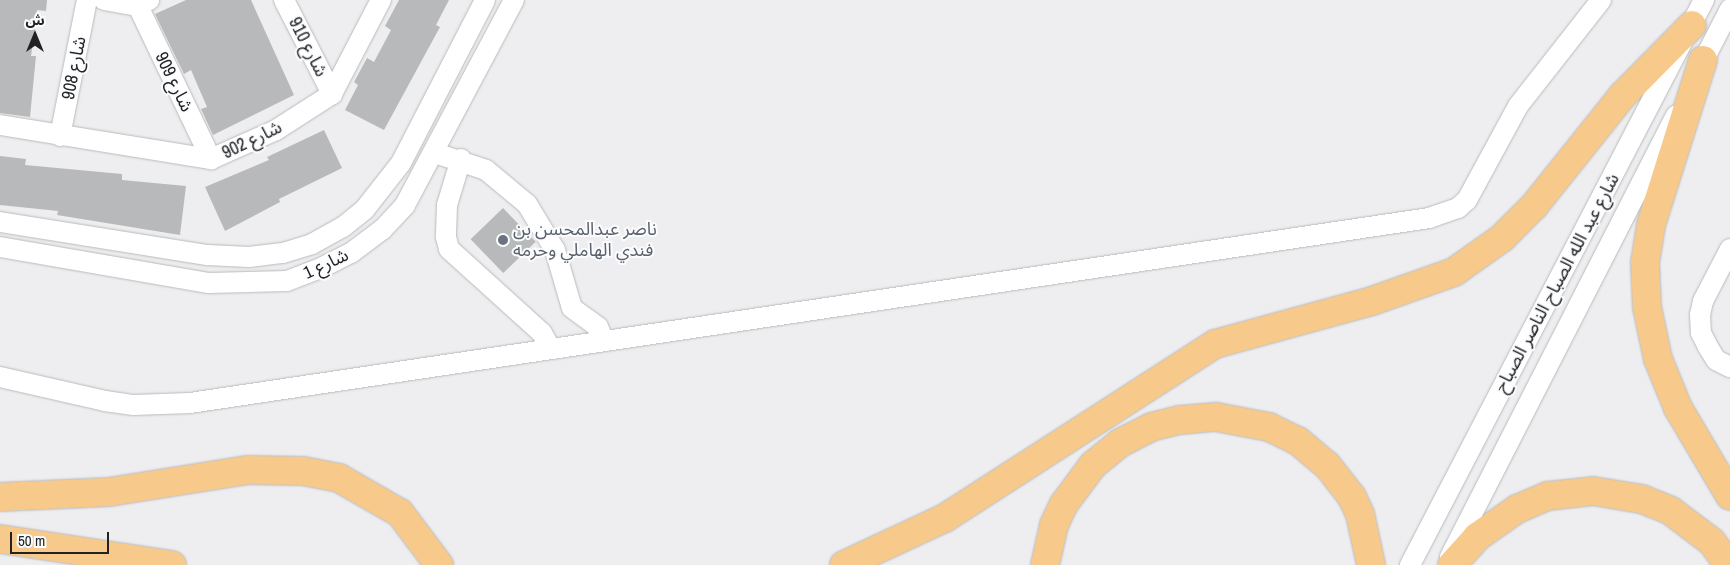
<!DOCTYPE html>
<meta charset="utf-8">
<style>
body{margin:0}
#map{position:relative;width:1730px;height:565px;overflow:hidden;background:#eeeef0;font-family:"Archivo Narrow","Noto Sans Arabic",sans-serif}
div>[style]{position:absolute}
.building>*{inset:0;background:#b8b9ba;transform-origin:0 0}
.roads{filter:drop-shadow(0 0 1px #b9babc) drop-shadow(0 0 1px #b9babc)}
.minor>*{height:20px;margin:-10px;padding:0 10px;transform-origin:10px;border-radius:10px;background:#fff}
.highway>*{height:28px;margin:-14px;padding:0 14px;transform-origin:14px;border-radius:14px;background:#f7c98b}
.dots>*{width:14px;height:14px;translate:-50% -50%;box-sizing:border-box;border:2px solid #fbfcfe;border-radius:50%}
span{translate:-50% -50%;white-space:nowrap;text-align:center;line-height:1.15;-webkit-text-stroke:4px #fbfcfe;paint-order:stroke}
.street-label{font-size:18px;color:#222223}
.worship-label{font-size:18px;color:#5b616d}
.left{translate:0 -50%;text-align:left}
.north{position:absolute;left:10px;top:10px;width:50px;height:50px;-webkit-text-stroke:4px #fbfcfe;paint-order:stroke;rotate:0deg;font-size:14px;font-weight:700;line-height:20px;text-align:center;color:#222223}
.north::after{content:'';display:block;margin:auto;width:18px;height:22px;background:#222223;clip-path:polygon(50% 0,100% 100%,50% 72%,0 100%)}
.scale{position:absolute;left:10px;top:532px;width:99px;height:22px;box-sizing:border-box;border:2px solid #222223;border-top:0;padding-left:6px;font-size:15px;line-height:18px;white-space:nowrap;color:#222223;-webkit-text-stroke:4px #fbfcfe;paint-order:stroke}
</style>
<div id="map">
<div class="building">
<div style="clip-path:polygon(0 0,47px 0,46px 11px,37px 10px,31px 56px,36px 56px,30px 117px,0 113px)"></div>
<div style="clip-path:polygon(186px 0,251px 0,294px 95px,213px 135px,201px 109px,207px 107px,191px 70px,184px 74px,155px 14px)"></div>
<div style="clip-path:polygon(399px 0,449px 0,436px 25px,440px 27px,384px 130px,345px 110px,358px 85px,354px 82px,367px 58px,374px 62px,391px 30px,385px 26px)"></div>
<div style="clip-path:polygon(324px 130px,342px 168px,279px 199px,280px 202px,225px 231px,205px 187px,269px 160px,267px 157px)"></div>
<div style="clip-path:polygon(0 156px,26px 159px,25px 165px,122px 174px,122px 180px,186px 186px,180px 235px,57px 215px,58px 211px,0 205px)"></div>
<div style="left:503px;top:208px;width:47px;height:45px;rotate:46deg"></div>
</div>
<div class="roads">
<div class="minor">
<div style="left:104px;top:0;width:35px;rotate:10deg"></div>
<div style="left:138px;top:6px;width:13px;rotate:-29deg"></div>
<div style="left:284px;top:0;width:106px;rotate:62.9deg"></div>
<div style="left:138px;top:6px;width:170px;rotate:64.5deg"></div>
<div style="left:1697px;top:73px;width:72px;rotate:-62.7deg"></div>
<div style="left:0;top:125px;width:214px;rotate:9.2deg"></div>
<div style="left:211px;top:159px;width:71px;rotate:-24deg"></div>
<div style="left:276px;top:130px;width:67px;rotate:-32.7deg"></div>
<div style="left:332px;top:94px;width:106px;rotate:-62.5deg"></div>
<div style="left:60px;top:136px;width:139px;rotate:-78.8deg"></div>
<div style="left:435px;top:153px;width:54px;rotate:18.4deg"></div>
<div style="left:486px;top:170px;width:53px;rotate:39.7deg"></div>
<div style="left:527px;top:204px;width:54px;rotate:58.7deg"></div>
<div style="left:555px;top:250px;width:60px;rotate:73.7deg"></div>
<div style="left:572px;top:308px;width:32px;rotate:36deg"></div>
<div style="left:598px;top:327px;width:15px;rotate:67deg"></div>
<div style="left:461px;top:159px;width:48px;rotate:106.9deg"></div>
<div style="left:447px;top:205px;width:32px;rotate:92deg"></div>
<div style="left:446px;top:237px;width:12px;rotate:76deg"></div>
<div style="left:449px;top:249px;width:125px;rotate:42.1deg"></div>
<div style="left:542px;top:333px;width:18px;rotate:61deg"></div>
<div style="left:0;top:222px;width:210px;rotate:9.1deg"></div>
<div style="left:207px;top:255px;width:42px;rotate:2.7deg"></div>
<div style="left:249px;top:257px;width:34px;rotate:-7deg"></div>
<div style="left:283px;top:253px;width:30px;rotate:-17deg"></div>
<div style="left:312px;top:244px;width:35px;rotate:-29deg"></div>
<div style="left:343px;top:227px;width:28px;rotate:-39deg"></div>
<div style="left:365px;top:209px;width:58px;rotate:-52deg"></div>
<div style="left:401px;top:163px;width:183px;rotate:-62.7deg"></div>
<div style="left:0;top:247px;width:212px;rotate:9.8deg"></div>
<div style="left:209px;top:283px;width:78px;rotate:-1.5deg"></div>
<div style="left:287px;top:281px;width:39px;rotate:-21deg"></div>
<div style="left:323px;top:267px;width:31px;rotate:-27deg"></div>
<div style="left:351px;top:253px;width:39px;rotate:-37deg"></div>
<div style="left:382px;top:230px;width:34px;rotate:-47deg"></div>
<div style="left:405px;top:205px;width:232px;rotate:-62deg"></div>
<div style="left:1730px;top:249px;width:59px;rotate:117.4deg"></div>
<div style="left:1703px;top:301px;width:14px;rotate:102deg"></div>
<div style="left:1700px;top:315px;width:18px;rotate:87deg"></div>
<div style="left:1701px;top:333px;width:16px;rotate:63deg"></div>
<div style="left:1708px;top:347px;width:15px;rotate:58deg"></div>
<div style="left:1716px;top:360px;width:16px;rotate:27deg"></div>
<div style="left:0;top:377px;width:108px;rotate:12.9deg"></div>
<div style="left:105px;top:401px;width:29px;rotate:8deg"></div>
<div style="left:134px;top:405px;width:56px;rotate:-2deg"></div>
<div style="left:190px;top:403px;width:1253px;rotate:-8.49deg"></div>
<div style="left:1429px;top:218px;width:31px;rotate:-19deg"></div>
<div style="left:1458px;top:208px;width:12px;rotate:-42deg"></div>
<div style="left:1467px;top:200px;width:107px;rotate:-61.5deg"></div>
<div style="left:1518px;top:106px;width:135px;rotate:-51.9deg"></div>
<div style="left:1450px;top:557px;width:496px;rotate:-62.9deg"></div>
<div style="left:1410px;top:565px;width:637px;rotate:-62.51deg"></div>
</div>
<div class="highway">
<div style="left:1703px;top:60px;width:173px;rotate:107.5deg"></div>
<div style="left:1651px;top:225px;width:37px;rotate:99deg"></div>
<div style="left:1645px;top:262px;width:45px;rotate:87.5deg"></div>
<div style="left:1647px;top:307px;width:53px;rotate:78.1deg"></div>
<div style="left:1658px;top:359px;width:53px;rotate:67.8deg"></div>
<div style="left:1678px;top:408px;width:102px;rotate:59.4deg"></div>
<div style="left:0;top:497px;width:109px;rotate:-2.6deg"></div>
<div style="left:109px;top:492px;width:141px;rotate:-9deg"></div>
<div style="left:248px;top:470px;width:55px;rotate:1deg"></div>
<div style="left:303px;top:471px;width:37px;rotate:11deg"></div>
<div style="left:339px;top:478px;width:70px;rotate:29.8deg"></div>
<div style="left:400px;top:513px;width:65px;rotate:53.1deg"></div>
<div style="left:0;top:539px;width:174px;rotate:8.6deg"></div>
<div style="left:844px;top:565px;width:111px;rotate:-25deg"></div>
<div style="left:945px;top:518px;width:321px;rotate:-32.8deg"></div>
<div style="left:1215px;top:344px;width:163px;rotate:-15.3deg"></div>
<div style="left:1372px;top:301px;width:87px;rotate:-19.5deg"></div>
<div style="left:1454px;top:272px;width:59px;rotate:-35.3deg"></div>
<div style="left:1502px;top:238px;width:45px;rotate:-45deg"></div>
<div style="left:1534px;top:206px;width:142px;rotate:-51.3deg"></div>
<div style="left:1623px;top:95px;width:98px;rotate:-45.4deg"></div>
<div style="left:1045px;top:565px;width:41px;rotate:-77.3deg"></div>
<div style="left:1054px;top:525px;width:23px;rotate:-65deg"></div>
<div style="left:1064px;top:504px;width:49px;rotate:-53.4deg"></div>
<div style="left:1093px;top:465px;width:35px;rotate:-39deg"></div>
<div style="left:1120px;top:443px;width:35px;rotate:-27deg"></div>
<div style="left:1151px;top:427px;width:30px;rotate:-14deg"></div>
<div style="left:1180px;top:420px;width:36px;rotate:-5deg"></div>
<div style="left:1216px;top:417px;width:54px;rotate:10.7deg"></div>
<div style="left:1269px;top:427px;width:32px;rotate:26deg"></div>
<div style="left:1298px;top:441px;width:38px;rotate:40deg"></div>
<div style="left:1327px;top:465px;width:41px;rotate:52deg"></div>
<div style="left:1352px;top:497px;width:19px;rotate:65deg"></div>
<div style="left:1360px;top:514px;width:52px;rotate:77.8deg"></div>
<div style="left:1452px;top:565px;width:38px;rotate:-48deg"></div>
<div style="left:1477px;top:537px;width:49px;rotate:-35deg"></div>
<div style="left:1517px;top:509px;width:34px;rotate:-23deg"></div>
<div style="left:1548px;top:496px;width:45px;rotate:-6.3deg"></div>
<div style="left:1593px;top:491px;width:50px;rotate:9.3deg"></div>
<div style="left:1642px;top:499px;width:31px;rotate:22deg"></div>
<div style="left:1671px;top:511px;width:51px;rotate:37.1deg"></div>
<div style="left:1712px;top:542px;width:29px;rotate:54deg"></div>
</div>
</div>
<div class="dots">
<div style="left:503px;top:240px;background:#6b7280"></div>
</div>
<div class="street-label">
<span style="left:308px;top:47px;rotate:63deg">شارع 910</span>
<span style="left:74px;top:68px;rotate:-79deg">شارع 908</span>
<span style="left:174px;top:82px;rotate:64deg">شارع 909</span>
<span style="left:252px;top:140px;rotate:-26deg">شارع 902</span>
<span style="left:326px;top:264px;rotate:-25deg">شارع 1</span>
<span style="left:1557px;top:283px;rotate:-62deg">شارع عبد الله الصباح الناصر الصباح</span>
</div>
<div class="worship-label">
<span class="left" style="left:513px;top:240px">ناصر عبدالمحسن بن<br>فندي الهاملي وحرمه</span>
</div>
<div class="north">ش</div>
<div class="scale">50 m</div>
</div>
